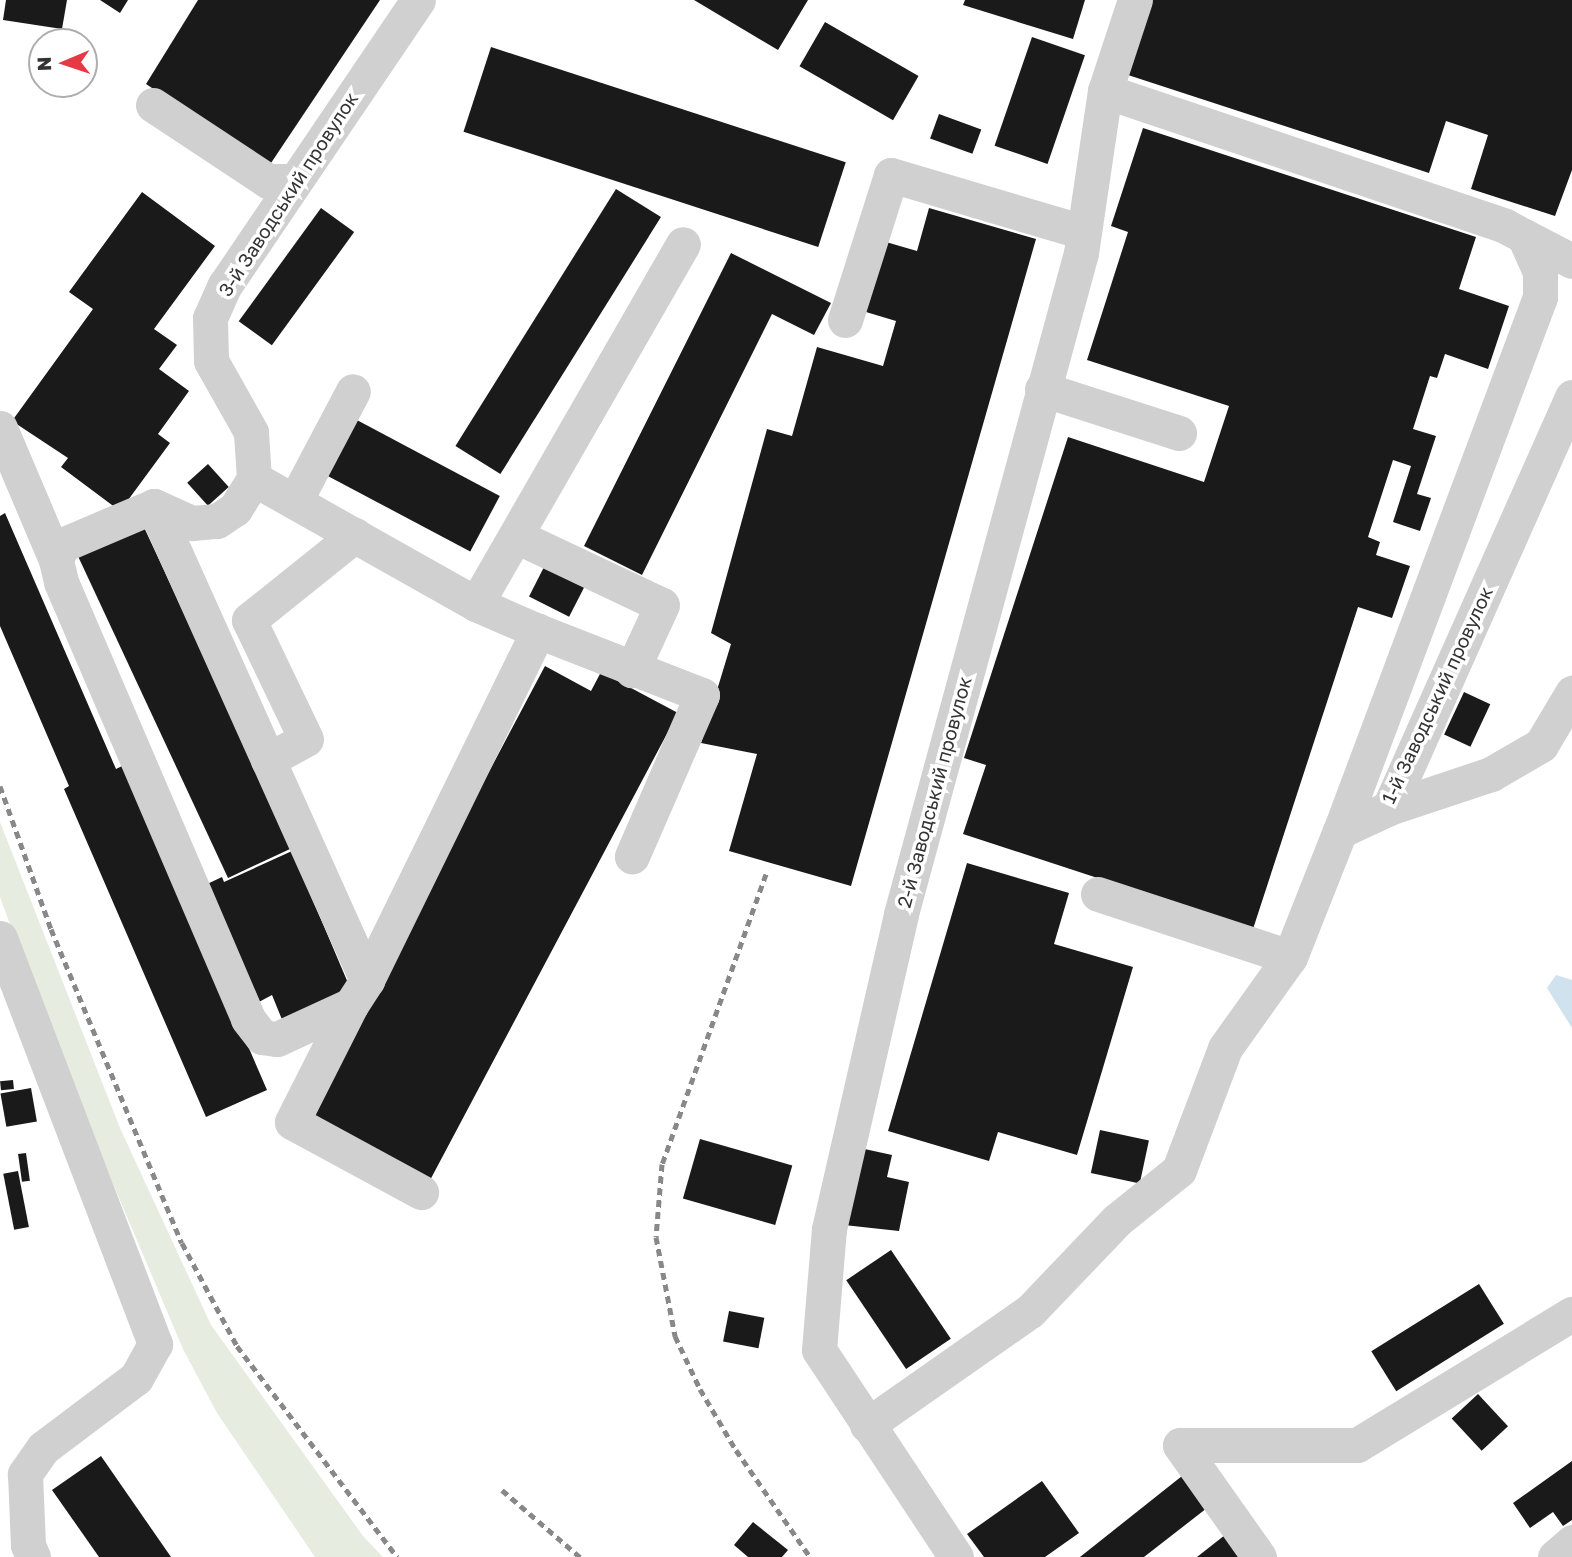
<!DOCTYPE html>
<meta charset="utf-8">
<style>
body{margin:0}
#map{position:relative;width:1572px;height:1557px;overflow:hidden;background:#fff;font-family:"Golos Text",sans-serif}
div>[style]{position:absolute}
.green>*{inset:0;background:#e6ecdf}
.water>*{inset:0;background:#cfe2ee}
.building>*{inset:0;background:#1a1a1a;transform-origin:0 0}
.minor>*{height:35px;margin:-17.5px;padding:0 17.5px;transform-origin:17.5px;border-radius:17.5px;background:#d0d0d0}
.rail>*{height:5px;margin-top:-2.5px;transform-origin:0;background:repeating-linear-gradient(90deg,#888 0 7px,transparent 0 12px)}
span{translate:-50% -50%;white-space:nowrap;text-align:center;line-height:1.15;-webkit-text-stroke:7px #fff;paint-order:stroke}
.street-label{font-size:19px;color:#333}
.north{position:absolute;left:28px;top:28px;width:70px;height:70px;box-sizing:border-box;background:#fff;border:2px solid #adadad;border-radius:50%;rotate:268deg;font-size:19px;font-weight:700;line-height:28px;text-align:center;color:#333}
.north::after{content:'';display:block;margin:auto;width:24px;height:32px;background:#e63946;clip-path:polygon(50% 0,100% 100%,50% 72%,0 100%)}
</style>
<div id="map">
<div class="green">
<div style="clip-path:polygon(0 822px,120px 1128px,211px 1325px,363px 1536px,383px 1557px,315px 1557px,217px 1413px,183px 1349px,53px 1042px,0 897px)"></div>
</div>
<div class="water">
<div style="clip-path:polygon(1556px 975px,1572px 980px,1572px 1028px,1547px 988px)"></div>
</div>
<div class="building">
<div style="clip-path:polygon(6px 0,67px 0,62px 29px,3px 20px)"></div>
<div style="clip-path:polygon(100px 0,128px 0,120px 13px)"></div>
<div style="clip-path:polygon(198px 0,380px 0,269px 166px,146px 84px)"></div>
<div style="clip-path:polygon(694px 0,808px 0,778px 50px)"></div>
<div style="clip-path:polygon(965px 0,1085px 0,1073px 39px,963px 5px)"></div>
<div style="clip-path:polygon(1152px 0,1572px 0,1572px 170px,1555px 216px,1471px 189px,1488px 135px,1446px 121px,1429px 173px,1128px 75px)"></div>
<div style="left:825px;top:22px;width:108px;height:51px;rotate:30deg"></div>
<div style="left:1032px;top:37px;width:56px;height:115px;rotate:19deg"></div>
<div style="left:491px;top:47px;width:373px;height:89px;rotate:18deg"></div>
<div style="left:939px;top:114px;width:45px;height:26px;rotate:20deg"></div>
<div style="clip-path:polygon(1143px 128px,1476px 237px,1459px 289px,1509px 306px,1488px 369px,1445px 354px,1437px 378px,1430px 376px,1413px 429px,1436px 436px,1417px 494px,1431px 498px,1420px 531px,1393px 522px,1411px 466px,1393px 460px,1368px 537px,1380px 542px,1376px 555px,1410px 566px,1392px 618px,1358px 607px,1253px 929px,963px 834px,986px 765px,964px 758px,1068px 437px,1204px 482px,1229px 406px,1087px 360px,1128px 232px,1111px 226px)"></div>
<div style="left:616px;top:189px;width:53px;height:303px;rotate:32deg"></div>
<div style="clip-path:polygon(142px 192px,215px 246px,154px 329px,177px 345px,159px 369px,189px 391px,158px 434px,170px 443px,120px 511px,61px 467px,68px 458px,12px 421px,93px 309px,69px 292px)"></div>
<div style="left:321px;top:208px;width:41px;height:140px;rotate:36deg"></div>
<div style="clip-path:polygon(929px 208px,1036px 239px,851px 886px,729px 851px,757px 754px,701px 743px,731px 644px,711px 633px,767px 429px,792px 436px,817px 347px,883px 366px,896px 321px,866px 312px,886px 242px,917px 251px)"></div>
<div style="clip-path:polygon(731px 253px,831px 303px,814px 335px,772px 314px,642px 575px,584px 546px)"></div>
<div style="left:355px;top:419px;width:164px;height:63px;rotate:28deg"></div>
<div style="left:208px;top:464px;width:31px;height:28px;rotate:48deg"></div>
<div style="clip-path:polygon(5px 513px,116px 769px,126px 764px,267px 1090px,206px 1117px,64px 789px,69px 786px,0 626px,0 516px)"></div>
<div style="left:142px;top:523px;width:358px;height:72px;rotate:65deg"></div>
<div style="left:544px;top:567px;width:45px;height:33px;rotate:27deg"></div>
<div style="clip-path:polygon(545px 666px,591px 691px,601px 672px,678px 713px,428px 1184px,305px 1119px)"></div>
<div style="left:1464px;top:692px;width:29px;height:47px;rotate:25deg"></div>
<div style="clip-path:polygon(292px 851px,351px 990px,283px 1022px,272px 995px,257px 1003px,205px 885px,222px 877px,224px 882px)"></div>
<div style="clip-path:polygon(967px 863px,1069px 893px,1054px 944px,1133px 967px,1077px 1155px,998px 1132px,989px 1161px,888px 1131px)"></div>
<div style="left:13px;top:1080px;width:9px;height:13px;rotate:84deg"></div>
<div style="left:31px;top:1088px;width:34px;height:31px;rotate:80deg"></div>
<div style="left:1100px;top:1130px;width:50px;height:44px;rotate:12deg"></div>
<div style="left:700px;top:1139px;width:96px;height:62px;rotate:16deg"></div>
<div style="clip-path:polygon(860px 1148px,892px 1155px,887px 1177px,909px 1182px,899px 1231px,844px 1225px)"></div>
<div style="left:26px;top:1153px;width:28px;height:8px;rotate:82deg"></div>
<div style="left:18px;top:1171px;width:57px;height:15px;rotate:79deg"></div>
<div style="left:891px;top:1250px;width:107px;height:54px;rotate:56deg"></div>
<div style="left:1479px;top:1284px;width:47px;height:127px;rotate:58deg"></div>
<div style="left:729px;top:1311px;width:36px;height:31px;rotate:11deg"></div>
<div style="left:1478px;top:1394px;width:44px;height:36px;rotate:47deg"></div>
<div style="clip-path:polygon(101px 1456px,171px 1557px,99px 1557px,52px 1490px)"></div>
<div style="clip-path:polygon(1572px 1461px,1572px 1520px,1563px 1526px,1553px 1512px,1530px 1528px,1513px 1503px)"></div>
<div style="clip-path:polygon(1182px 1476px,1207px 1508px,1144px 1557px,1080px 1557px)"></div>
<div style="clip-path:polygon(1042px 1481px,1079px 1533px,1045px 1557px,984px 1557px,967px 1534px)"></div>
<div style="clip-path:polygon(753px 1522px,788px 1550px,782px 1557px,748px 1557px,734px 1545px)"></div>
<div style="clip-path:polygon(1225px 1535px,1243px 1557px,1197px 1557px)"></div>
</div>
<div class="minor">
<div style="left:1105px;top:91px;width:422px;rotate:18.6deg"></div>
<div style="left:1505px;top:226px;width:21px;rotate:28deg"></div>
<div style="left:1524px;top:236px;width:39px;rotate:66deg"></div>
<div style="left:1540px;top:272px;width:25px;rotate:90deg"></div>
<div style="left:1540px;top:297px;width:570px;rotate:110.53deg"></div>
<div style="left:153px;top:105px;width:138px;rotate:33.5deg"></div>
<div style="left:268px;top:181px;width:26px"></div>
<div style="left:1524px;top:236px;width:54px;rotate:27.5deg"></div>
<div style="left:845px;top:320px;width:152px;rotate:-72.4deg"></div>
<div style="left:891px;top:175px;width:201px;rotate:16.5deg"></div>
<div style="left:1042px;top:389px;width:144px;rotate:17.8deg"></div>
<div style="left:0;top:428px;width:143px;rotate:67deg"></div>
<div style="left:295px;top:501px;width:124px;rotate:-62.2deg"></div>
<div style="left:154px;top:506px;width:100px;rotate:157deg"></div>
<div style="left:62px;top:545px;width:16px;rotate:112deg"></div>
<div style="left:56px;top:560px;width:23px;rotate:77deg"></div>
<div style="left:61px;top:582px;width:475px;rotate:66.8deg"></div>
<div style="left:248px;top:1019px;width:23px;rotate:52deg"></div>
<div style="left:262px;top:1037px;width:15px;rotate:8deg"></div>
<div style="left:277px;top:1039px;width:81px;rotate:-24.7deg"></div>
<div style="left:351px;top:1005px;width:30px;rotate:-57deg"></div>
<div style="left:367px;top:980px;width:389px;rotate:-63.9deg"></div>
<div style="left:538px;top:631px;width:68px;rotate:-156.5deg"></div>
<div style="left:476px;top:604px;width:255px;rotate:-150.6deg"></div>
<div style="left:154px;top:506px;width:42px;rotate:24.1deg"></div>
<div style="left:192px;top:523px;width:25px;rotate:-5deg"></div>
<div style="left:217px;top:521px;width:22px;rotate:-34deg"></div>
<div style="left:235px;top:509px;width:36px;rotate:-58deg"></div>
<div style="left:254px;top:479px;width:47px;rotate:-93.7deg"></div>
<div style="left:251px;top:432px;width:81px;rotate:-119.4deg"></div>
<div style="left:211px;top:361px;width:43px;rotate:-91.3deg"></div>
<div style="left:210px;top:318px;width:36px;rotate:-66deg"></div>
<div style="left:225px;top:285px;width:344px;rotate:-55.9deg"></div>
<div style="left:154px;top:506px;width:520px;rotate:65.8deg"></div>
<div style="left:516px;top:536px;width:161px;rotate:25.3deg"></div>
<div style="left:662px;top:605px;width:72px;rotate:114.8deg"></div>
<div style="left:476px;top:604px;width:415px;rotate:-60.1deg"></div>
<div style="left:538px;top:631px;width:176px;rotate:21.3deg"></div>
<div style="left:702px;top:695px;width:176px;rotate:113.5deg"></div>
<div style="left:268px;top:760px;width:43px;rotate:-28.9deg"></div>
<div style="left:306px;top:739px;width:132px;rotate:-115.6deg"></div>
<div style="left:249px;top:620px;width:136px;rotate:-38.7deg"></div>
<div style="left:1389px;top:808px;width:108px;rotate:-18.4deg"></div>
<div style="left:1491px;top:774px;width:58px;rotate:-30.1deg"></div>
<div style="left:1541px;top:745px;width:61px;rotate:-59.2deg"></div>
<div style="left:1098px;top:894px;width:202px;rotate:18.2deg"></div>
<div style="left:0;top:938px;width:435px;rotate:69.1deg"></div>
<div style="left:155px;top:1344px;width:39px;rotate:119deg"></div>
<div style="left:136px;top:1378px;width:116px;rotate:143deg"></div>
<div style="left:43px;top:1448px;width:32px;rotate:125deg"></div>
<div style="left:25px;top:1474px;width:71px;rotate:87.6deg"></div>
<div style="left:28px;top:1545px;width:13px;rotate:67deg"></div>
<div style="left:351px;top:1005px;width:131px;rotate:116.8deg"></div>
<div style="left:292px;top:1122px;width:147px;rotate:28.5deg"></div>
<div style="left:867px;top:1425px;width:199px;rotate:-35deg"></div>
<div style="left:1030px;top:1311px;width:126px;rotate:-46.3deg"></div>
<div style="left:1117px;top:1220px;width:80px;rotate:-38.9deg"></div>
<div style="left:1179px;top:1170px;width:130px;rotate:-69.3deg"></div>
<div style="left:1225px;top:1048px;width:112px;rotate:-54.5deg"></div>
<div style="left:1290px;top:957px;width:136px;rotate:-68.4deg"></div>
<div style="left:1340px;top:831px;width:54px;rotate:-25.1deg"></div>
<div style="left:1389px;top:808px;width:450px;rotate:-66deg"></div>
<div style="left:956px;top:1557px;width:248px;rotate:-123.5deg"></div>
<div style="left:819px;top:1350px;width:121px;rotate:-85.3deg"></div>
<div style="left:829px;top:1229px;width:323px;rotate:-77.1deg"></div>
<div style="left:901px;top:914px;width:685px;rotate:-74.77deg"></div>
<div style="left:1081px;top:253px;width:164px;rotate:-81.6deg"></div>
<div style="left:1105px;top:91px;width:96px;rotate:-71.8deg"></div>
<div style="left:1259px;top:1557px;width:137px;rotate:-125.2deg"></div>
<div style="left:1180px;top:1445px;width:177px"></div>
<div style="left:1357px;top:1445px;width:252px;rotate:-31.4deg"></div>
<div style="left:1555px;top:1557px;width:23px;rotate:-41deg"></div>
</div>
<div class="rail">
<div style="left:0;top:786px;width:152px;rotate:70.4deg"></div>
<div style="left:51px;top:929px;width:340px;rotate:67.4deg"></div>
<div style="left:182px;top:1243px;width:117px;rotate:61.9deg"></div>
<div style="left:237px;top:1346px;width:265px;rotate:52.8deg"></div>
<div style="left:766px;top:874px;width:308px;rotate:109.7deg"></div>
<div style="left:662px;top:1164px;width:73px;rotate:94.7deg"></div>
<div style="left:656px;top:1237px;width:101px;rotate:79.1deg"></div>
<div style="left:675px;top:1336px;width:59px;rotate:64.7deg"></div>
<div style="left:700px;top:1389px;width:71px;rotate:59.5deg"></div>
<div style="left:736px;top:1450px;width:130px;rotate:55.3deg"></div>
<div style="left:502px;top:1490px;width:103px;rotate:40.7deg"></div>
</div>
<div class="street-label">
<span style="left:288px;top:194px;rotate:-57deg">3-й Заводський провулок</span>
<span style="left:1437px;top:695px;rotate:-65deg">1-й Заводський провулок</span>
<span style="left:934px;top:792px;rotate:-75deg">2-й Заводський провулок</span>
</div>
<div class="north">N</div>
</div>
